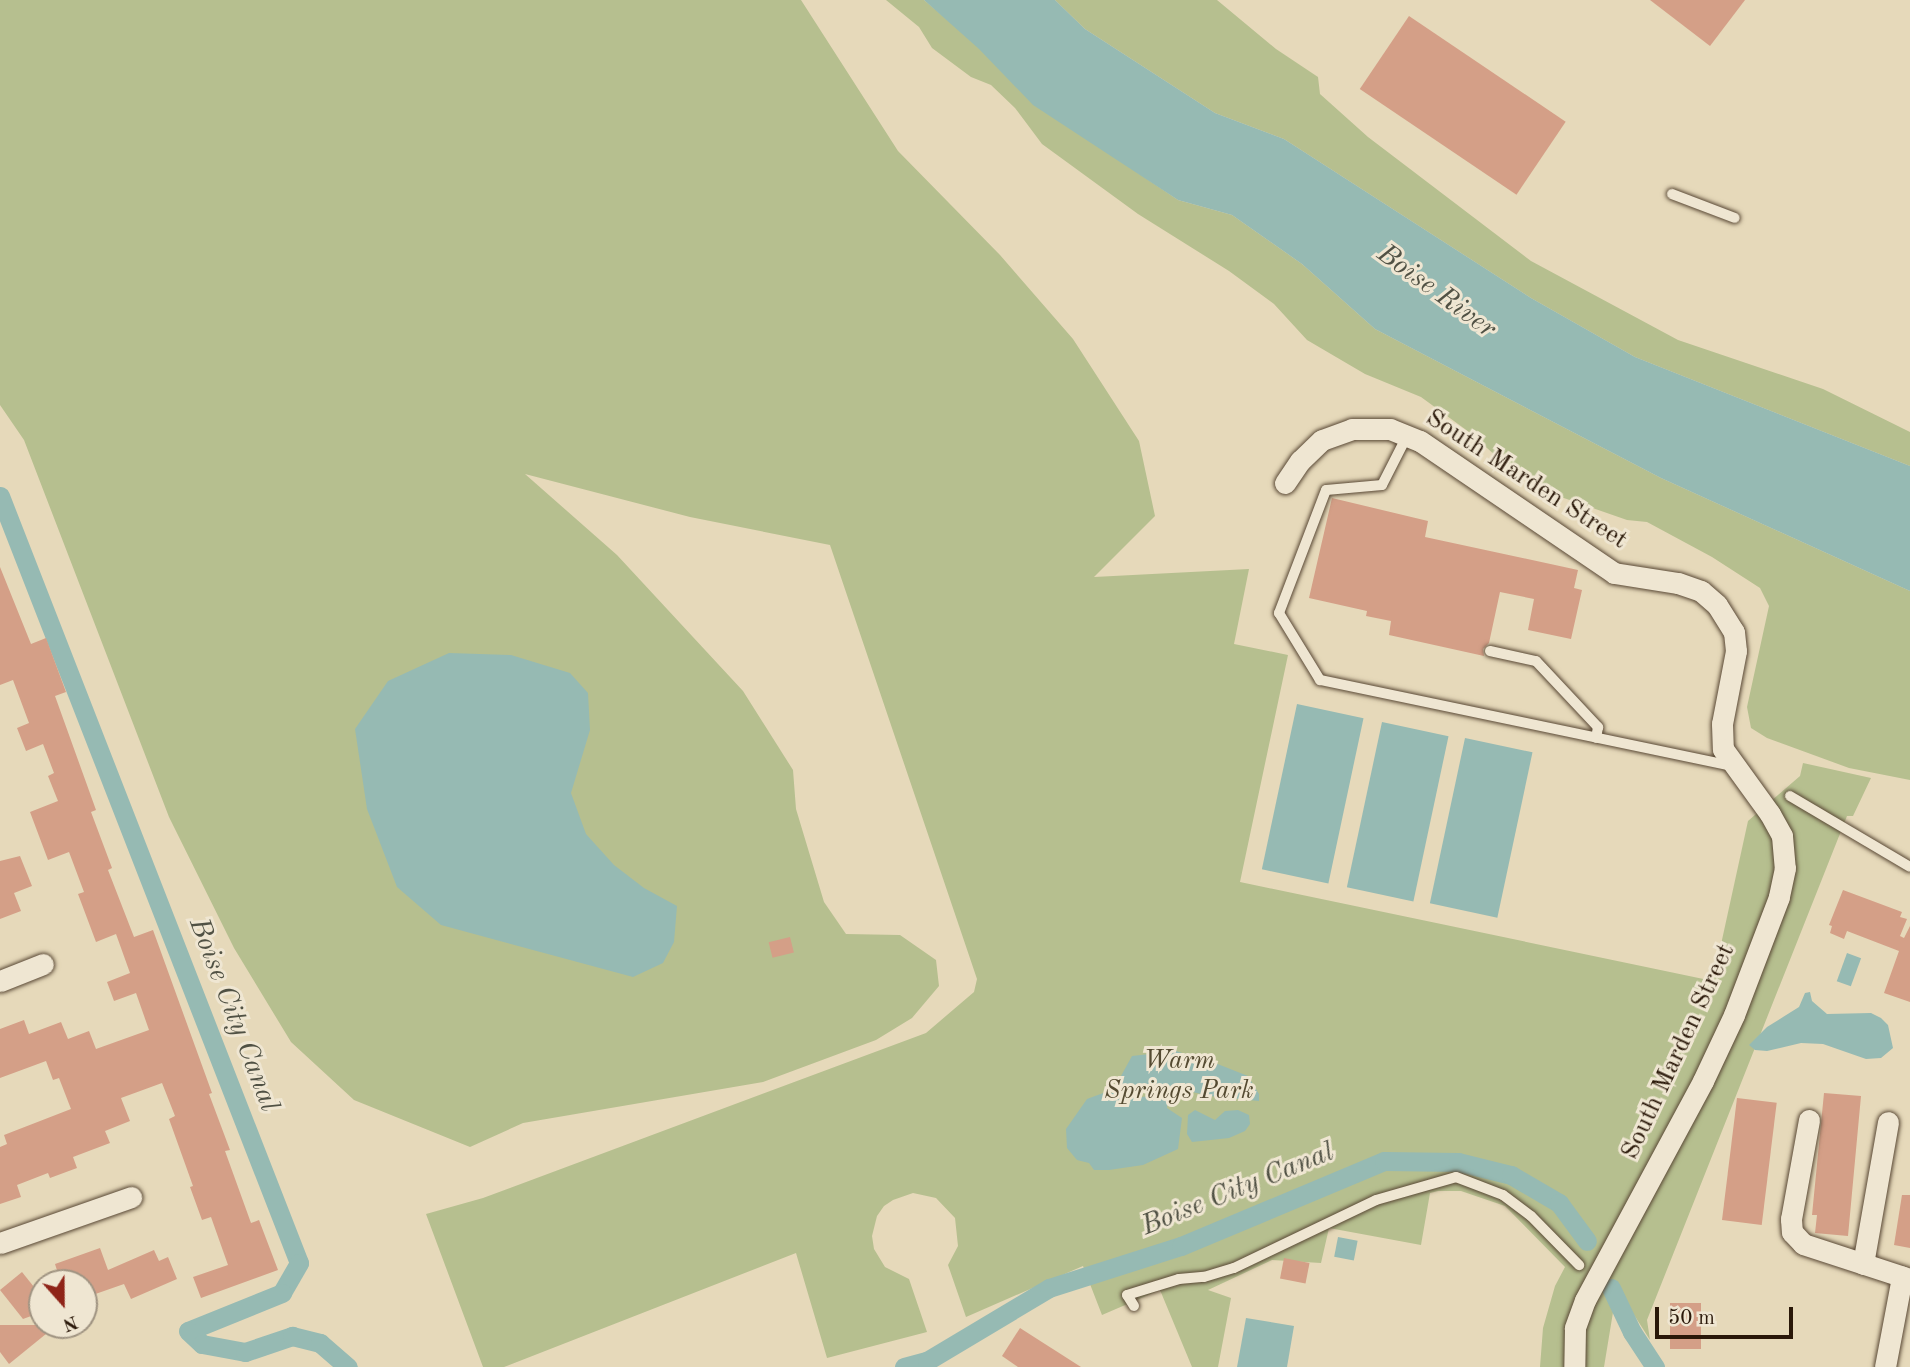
<!DOCTYPE html>
<style>
body{margin:0}
#map{position:relative;width:1910px;height:1367px;overflow:hidden;background:#e6d9ba;font-family:"Old Standard TT",serif}
div>[style]{position:absolute}
.green>*{inset:0;background:#b6bf8f}
.water>*{inset:0;background:#96bab3;transform-origin:0 0}
.canal>*{height:19px;margin:-9.5px;padding:0 9.5px;transform-origin:9.5px;border-radius:9.5px;background:#96bab3}
.building>*{inset:0;background:#d49f87;transform-origin:0 0}
.roads{filter:drop-shadow(0 0 2px #594835) drop-shadow(0 0 2px #594835)}
.service>*{height:10px;margin:-5px;padding:0 5px;transform-origin:5px;border-radius:5px;background:#efe6d2}
.minor>*{height:21px;margin:-10.5px;padding:0 10.5px;transform-origin:10.5px;border-radius:10.5px;background:#efe6d2}
span{translate:-50% -50%;white-space:nowrap;text-align:center;line-height:1.15;-webkit-text-stroke:6px #efe6d2;paint-order:stroke}
.street-label{font-size:26px;color:#2a1809}
.park-label{font-size:26px;color:#544a31;font-style:italic}
.water-label{font-size:28px;color:#505144;font-style:italic}
.north{position:absolute;left:28px;top:1269px;width:70px;height:70px;box-sizing:border-box;background:#efe6d2;border:2px solid #a09482;border-radius:50%;rotate:159deg;font-size:19px;font-weight:700;line-height:28px;text-align:center;color:#2a1809}
.north::after{content:'';display:block;margin:auto;width:24px;height:32px;background:#8f2418;clip-path:polygon(50% 0,100% 100%,50% 72%,0 100%)}
.scale{position:absolute;left:1655px;top:1307px;width:138px;height:32px;box-sizing:border-box;border:4px solid #2a1809;border-top:0;padding-left:9px;font-size:21px;line-height:24px;white-space:nowrap;color:#2a1809;-webkit-text-stroke:5px #efe6d2;paint-order:stroke}
</style>
<div id="map">
<div class="green">
<div style="clip-path:polygon(0 0,801px 0,898px 151px,1000px 255px,1073px 339px,1139px 441px,1155px 516px,1094px 577px,1249px 569px,1234px 644px,1288px 655px,1240px 882px,1713px 981px,1748px 821px,1800px 776px,1803px 763px,1871px 778px,1853px 816px,1847px 816px,1647px 1320px,1650px 1340px,1617px 1288px,1604px 1367px,1540px 1367px,1543px 1328px,1555px 1286px,1565px 1267px,1505px 1206px,1461px 1191px,1438px 1191px,1430px 1193px,1421px 1245px,1329px 1228px,1321px 1263px,1272px 1260px,1208px 1290px,1231px 1298px,1218px 1367px,1192px 1367px,1160px 1290px,1102px 1315px,1083px 1266px,966px 1317px,948px 1265px,958px 1246px,955px 1218px,936px 1198px,913px 1193px,893px 1200px,884px 1206px,877px 1216px,872px 1236px,874px 1249px,885px 1267px,909px 1279px,927px 1332px,827px 1358px,796px 1253px,504px 1367px,483px 1367px,426px 1214px,483px 1198px,926px 1033px,974px 992px,977px 979px,830px 545px,690px 517px,525px 474px,617px 555px,743px 691px,793px 770px,796px 809px,824px 902px,846px 934px,900px 935px,936px 960px,939px 986px,912px 1018px,876px 1040px,763px 1082px,523px 1123px,470px 1147px,354px 1100px,291px 1042px,234px 948px,169px 817px,24px 440px,0 405px)"></div>
<div style="clip-path:polygon(886px 0,924px 0,1086px 138px,1178px 200px,1232px 215px,1302px 264px,1375px 329px,1661px 478px,1910px 591px,1910px 780px,1849px 768px,1767px 738px,1751px 728px,1747px 707px,1769px 606px,1760px 588px,1712px 557px,1647px 522px,1627px 520px,1561px 497px,1514px 472px,1469px 432px,1421px 397px,1365px 374px,1307px 340px,1274px 304px,1229px 271px,1138px 214px,1042px 144px,1015px 108px,991px 85px,971px 77px,932px 48px,919px 27px)"></div>
<div style="clip-path:polygon(1055px 0,1217px 0,1276px 49px,1318px 77px,1320px 94px,1368px 137px,1531px 261px,1678px 340px,1823px 389px,1910px 432px,1910px 466px,1635px 357px,1531px 298px,1284px 139px,1215px 113px,1085px 29px)"></div>
</div>
<div class="water">
<div style="clip-path:polygon(924px 0,1055px 0,1085px 29px,1215px 113px,1284px 139px,1531px 298px,1635px 357px,1910px 466px,1910px 591px,1661px 478px,1375px 329px,1302px 264px,1232px 215px,1178px 200px,1033px 105px,979px 49px)"></div>
<div style="clip-path:polygon(449px 653px,511px 655px,570px 673px,588px 693px,590px 730px,571px 793px,586px 834px,614px 865px,644px 888px,677px 906px,674px 942px,663px 963px,633px 977px,441px 925px,397px 887px,367px 809px,355px 729px,388px 681px)"></div>
<div style="left:1297px;top:704px;width:68px;height:169px;rotate:12deg"></div>
<div style="left:1382px;top:722px;width:68px;height:169px;rotate:12deg"></div>
<div style="left:1465px;top:738px;width:69px;height:169px;rotate:12deg"></div>
<div style="left:1847px;top:953px;width:15px;height:30px;rotate:20deg"></div>
<div style="clip-path:polygon(1810px 992px,1812px 1001px,1827px 1014px,1871px 1013px,1881px 1018px,1888px 1025px,1893px 1048px,1881px 1058px,1866px 1059px,1823px 1044px,1801px 1043px,1767px 1051px,1755px 1050px,1749px 1045px,1767px 1027px,1799px 1007px,1805px 993px)"></div>
<div style="clip-path:polygon(1176px 1051px,1195px 1057px,1200px 1062px,1215px 1063px,1248px 1076px,1259px 1094px,1259px 1101px,1210px 1096px,1171px 1087px,1145px 1090px,1116px 1085px,1132px 1056px)"></div>
<div style="clip-path:polygon(1164px 1091px,1169px 1094px,1167px 1108px,1182px 1118px,1178px 1149px,1143px 1165px,1109px 1170px,1094px 1170px,1089px 1163px,1077px 1160px,1067px 1148px,1066px 1129px,1087px 1099px,1106px 1092px,1143px 1097px)"></div>
<div style="clip-path:polygon(1195px 1110px,1215px 1120px,1225px 1111px,1238px 1110px,1249px 1115px,1250px 1124px,1245px 1131px,1229px 1138px,1192px 1142px,1187px 1134px,1188px 1115px)"></div>
<div style="left:1338px;top:1237px;width:20px;height:20px;rotate:11deg"></div>
<div style="clip-path:polygon(1246px 1318px,1294px 1326px,1287px 1367px,1237px 1367px)"></div>
</div>
<div class="canal">
<div style="left:0;top:496px;width:823px;rotate:68.7deg"></div>
<div style="left:299px;top:1263px;width:34px;rotate:120deg"></div>
<div style="left:282px;top:1293px;width:101px;rotate:158deg"></div>
<div style="left:188px;top:1331px;width:19px;rotate:43deg"></div>
<div style="left:202px;top:1344px;width:44px;rotate:10.5deg"></div>
<div style="left:245px;top:1352px;width:50px;rotate:-18.8deg"></div>
<div style="left:292px;top:1336px;width:29px;rotate:14deg"></div>
<div style="left:320px;top:1343px;width:37px;rotate:41deg"></div>
<div style="left:1611px;top:1288px;width:49px;rotate:64.5deg"></div>
<div style="left:1632px;top:1332px;width:42px;rotate:56.7deg"></div>
<div style="left:904px;top:1367px;width:24px;rotate:-15deg"></div>
<div style="left:927px;top:1361px;width:142px;rotate:-30.9deg"></div>
<div style="left:1049px;top:1288px;width:139px;rotate:-17.7deg"></div>
<div style="left:1181px;top:1246px;width:220px;rotate:-22.7deg"></div>
<div style="left:1384px;top:1161px;width:74px;rotate:0.8deg"></div>
<div style="left:1458px;top:1162px;width:55px;rotate:13.8deg"></div>
<div style="left:1511px;top:1175px;width:56px;rotate:30.3deg"></div>
<div style="left:1559px;top:1203px;width:47px;rotate:53.6deg"></div>
</div>
<div class="building">
<div style="clip-path:polygon(1650px 0,1745px 0,1710px 46px)"></div>
<div style="left:1409px;top:16px;width:189px;height:88px;rotate:34deg"></div>
<div style="clip-path:polygon(1332px 498px,1428px 521px,1425px 537px,1578px 570px,1574px 588px,1582px 590px,1571px 639px,1528px 630px,1534px 599px,1500px 592px,1489px 643px,1483px 649px,1484px 656px,1389px 635px,1391px 621px,1366px 616px,1367px 611px,1309px 598px)"></div>
<div style="clip-path:polygon(0 567px,31px 644px,46px 638px,66px 692px,55px 696px,96px 810px,91px 812px,112px 868px,108px 870px,134px 937px,153px 930px,212px 1093px,209px 1094px,230px 1150px,225px 1151px,251px 1223px,259px 1220px,278px 1270px,201px 1298px,193px 1277px,228px 1265px,211px 1217px,202px 1220px,190px 1187px,193px 1186px,169px 1119px,175px 1116px,162px 1083px,121px 1098px,130px 1121px,105px 1131px,110px 1143px,73px 1157px,77px 1168px,50px 1178px,48px 1173px,17px 1185px,21px 1197px,0 1204px,0 1147px,7px 1144px,4px 1135px,71px 1109px,59px 1078px,53px 1080px,46px 1061px,0 1078px,0 1029px,24px 1020px,29px 1034px,61px 1022px,68px 1039px,89px 1031px,96px 1049px,149px 1030px,136px 993px,114px 1001px,107px 982px,130px 973px,116px 934px,96px 942px,78px 894px,84px 892px,69px 852px,48px 860px,30px 812px,58px 801px,48px 776px,54px 773px,43px 744px,26px 751px,17px 728px,29px 723px,13px 680px,0 685px)"></div>
<div style="clip-path:polygon(20px 856px,32px 886px,14px 893px,21px 911px,0 919px,0 861px)"></div>
<div style="clip-path:polygon(1843px 890px,1902px 912px,1900px 917px,1907px 919px,1900px 936px,1904px 938px,1910px 926px,1910px 1002px,1884px 993px,1899px 951px,1847px 931px,1844px 939px,1830px 933px,1832px 926px,1829px 925px)"></div>
<div style="left:790px;top:937px;width:16px;height:22px;rotate:76deg"></div>
<div style="clip-path:polygon(1824px 1093px,1861px 1096px,1848px 1236px,1815px 1233px,1817px 1215px,1812px 1215px)"></div>
<div style="left:1737px;top:1098px;width:40px;height:123px;rotate:7deg"></div>
<div style="clip-path:polygon(1902px 1195px,1910px 1195px,1910px 1248px,1894px 1245px)"></div>
<div style="clip-path:polygon(100px 1248px,108px 1270px,154px 1250px,159px 1261px,168px 1257px,177px 1279px,131px 1299px,124px 1284px,84px 1298px,84px 1283px,61px 1283px,55px 1264px)"></div>
<div style="left:1284px;top:1258px;width:26px;height:21px;rotate:11deg"></div>
<div style="clip-path:polygon(22px 1272px,42px 1297px,42px 1312px,23px 1319px,0 1290px)"></div>
<div style="left:1670px;top:1303px;width:31px;height:46px"></div>
<div style="clip-path:polygon(0 1325px,57px 1325px,9px 1364px,0 1352px)"></div>
<div style="clip-path:polygon(1020px 1328px,1081px 1367px,1018px 1367px,1002px 1356px)"></div>
</div>
<div class="roads">
<div class="service">
<div style="left:1672px;top:194px;width:67px;rotate:20.9deg"></div>
<div style="left:1407px;top:436px;width:55px;rotate:117deg"></div>
<div style="left:1382px;top:485px;width:56px;rotate:174.9deg"></div>
<div style="left:1326px;top:490px;width:132px;rotate:110.9deg"></div>
<div style="left:1279px;top:613px;width:79px;rotate:58.5deg"></div>
<div style="left:1320px;top:680px;width:424px;rotate:11.8deg"></div>
<div style="left:1490px;top:651px;width:47px;rotate:12.3deg"></div>
<div style="left:1536px;top:661px;width:91px;rotate:46.8deg"></div>
<div style="left:1598px;top:727px;width:11px;rotate:100deg"></div>
<div style="left:1790px;top:796px;width:139px;rotate:30.6deg"></div>
<div style="left:1134px;top:1306px;width:13px;rotate:-122deg"></div>
<div style="left:1127px;top:1295px;width:54px;rotate:-17.1deg"></div>
<div style="left:1179px;top:1279px;width:25px;rotate:-5deg"></div>
<div style="left:1204px;top:1277px;width:31px;rotate:-17deg"></div>
<div style="left:1234px;top:1268px;width:157px;rotate:-25.6deg"></div>
<div style="left:1376px;top:1200px;width:83px;rotate:-16deg"></div>
<div style="left:1456px;top:1177px;width:50px;rotate:21deg"></div>
<div style="left:1503px;top:1195px;width:35px;rotate:37deg"></div>
<div style="left:1531px;top:1216px;width:69px;rotate:45.6deg"></div>
</div>
<div class="minor">
<div style="left:1285px;top:483px;width:27px;rotate:-56deg"></div>
<div style="left:1300px;top:461px;width:30px;rotate:-44deg"></div>
<div style="left:1322px;top:440px;width:32px;rotate:-20deg"></div>
<div style="left:1352px;top:429px;width:38px"></div>
<div style="left:1390px;top:429px;width:32px;rotate:22deg"></div>
<div style="left:1420px;top:441px;width:235px;rotate:34.2deg"></div>
<div style="left:1614px;top:573px;width:65px;rotate:8.9deg"></div>
<div style="left:1678px;top:583px;width:24px;rotate:19deg"></div>
<div style="left:1701px;top:591px;width:21px;rotate:41deg"></div>
<div style="left:1717px;top:605px;width:32px;rotate:58deg"></div>
<div style="left:1734px;top:632px;width:19px;rotate:84deg"></div>
<div style="left:1736px;top:651px;width:74px;rotate:100.9deg"></div>
<div style="left:1722px;top:724px;width:25px;rotate:88deg"></div>
<div style="left:1723px;top:749px;width:80px;rotate:54.1deg"></div>
<div style="left:1770px;top:814px;width:25px;rotate:61deg"></div>
<div style="left:1782px;top:836px;width:32px;rotate:85deg"></div>
<div style="left:1785px;top:868px;width:30px;rotate:102deg"></div>
<div style="left:1779px;top:897px;width:126px;rotate:110.9deg"></div>
<div style="left:1734px;top:1015px;width:73px;rotate:115.2deg"></div>
<div style="left:1703px;top:1081px;width:249px;rotate:118.3deg"></div>
<div style="left:1585px;top:1300px;width:30px;rotate:110deg"></div>
<div style="left:1575px;top:1328px;width:39px;rotate:91deg"></div>
<div style="left:0;top:981px;width:46px;rotate:-21.6deg"></div>
<div style="left:1809px;top:1120px;width:101px;rotate:100.3deg"></div>
<div style="left:1791px;top:1219px;width:13px;rotate:86deg"></div>
<div style="left:1792px;top:1232px;width:16px;rotate:47deg"></div>
<div style="left:1803px;top:1244px;width:113px;rotate:18.1deg"></div>
<div style="left:0;top:1243px;width:139px;rotate:-19.3deg"></div>
<div style="left:1863px;top:1264px;width:144px;rotate:-80deg"></div>
<div style="left:1885px;top:1367px;width:92px;rotate:-79.3deg"></div>
</div>
</div>
<div class="street-label">
<span style="left:1526px;top:480px;rotate:33deg">South Marden Street</span>
<span style="left:1679px;top:1052px;rotate:-65deg">South Marden Street</span>
</div>
<div class="park-label">
<span style="left:1179px;top:1077px">Warm<br>Springs Park</span>
</div>
<div class="water-label">
<span style="left:1436px;top:292px;rotate:36deg">Boise River</span>
<span style="left:233px;top:1015px;rotate:69deg">Boise City Canal</span>
<span style="left:1238px;top:1190px;rotate:-22deg">Boise City Canal</span>
</div>
<div class="north">N</div>
<div class="scale">50 m</div>
</div>
